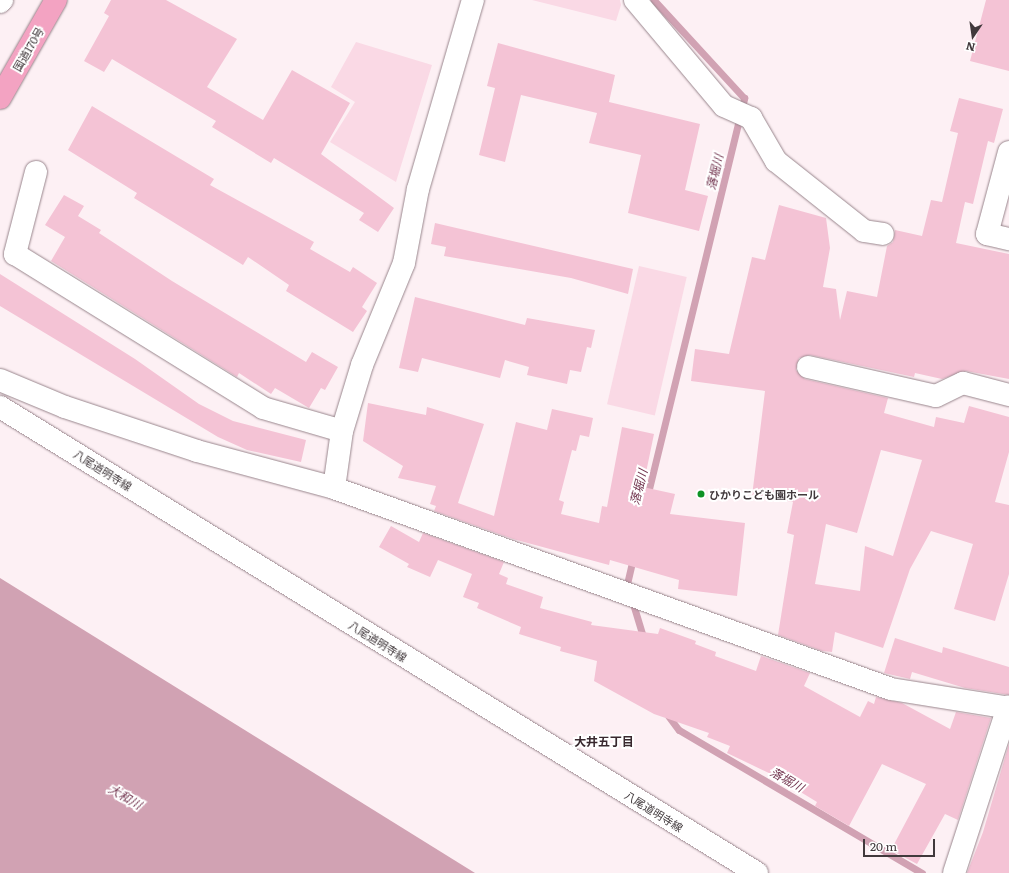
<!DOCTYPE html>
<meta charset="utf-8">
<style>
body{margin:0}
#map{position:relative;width:1009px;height:873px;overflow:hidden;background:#fdf0f4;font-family:Literata,"Noto Sans JP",serif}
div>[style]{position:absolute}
.green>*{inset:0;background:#fad9e5;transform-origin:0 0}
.water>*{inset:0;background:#d1a2b3}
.stream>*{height:7px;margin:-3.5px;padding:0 3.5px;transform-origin:3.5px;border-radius:3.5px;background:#d1a2b3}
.building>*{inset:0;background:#f4c3d5}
.roads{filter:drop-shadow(0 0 1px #99868d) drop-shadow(0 0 1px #99868d)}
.street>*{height:22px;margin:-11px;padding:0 11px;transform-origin:11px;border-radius:11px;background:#fff}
.secondary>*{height:22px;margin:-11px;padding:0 11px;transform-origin:11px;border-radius:11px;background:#fff}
.highway>*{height:22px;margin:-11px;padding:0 11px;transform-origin:11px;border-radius:11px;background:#f3a3c2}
.dots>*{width:11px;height:11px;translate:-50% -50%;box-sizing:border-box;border:2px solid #fff;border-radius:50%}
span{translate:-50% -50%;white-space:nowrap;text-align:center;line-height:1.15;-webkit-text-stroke:4px #fff;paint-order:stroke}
.street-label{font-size:11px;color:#41393c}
.poi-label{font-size:11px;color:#41393c;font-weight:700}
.left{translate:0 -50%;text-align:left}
.water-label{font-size:12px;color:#733650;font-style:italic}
.neighbourhood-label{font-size:12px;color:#38282e;font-weight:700}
.north{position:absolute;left:953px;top:16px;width:40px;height:40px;-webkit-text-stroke:3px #fff;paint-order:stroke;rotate:193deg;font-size:11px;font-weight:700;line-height:16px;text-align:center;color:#41393c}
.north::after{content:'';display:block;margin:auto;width:14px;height:18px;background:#41393c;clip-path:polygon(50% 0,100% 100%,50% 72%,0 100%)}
.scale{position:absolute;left:863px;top:839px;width:72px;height:18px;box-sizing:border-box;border:2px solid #41393c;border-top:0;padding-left:5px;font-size:12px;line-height:14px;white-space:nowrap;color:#41393c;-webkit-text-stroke:3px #fff;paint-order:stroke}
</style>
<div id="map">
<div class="green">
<div style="clip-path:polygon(532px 0,620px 0,621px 5px,616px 21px)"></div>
<div style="clip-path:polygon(356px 42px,432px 65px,396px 182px,330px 142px,355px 102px,331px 87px)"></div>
<div style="left:639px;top:266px;width:49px;height:142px;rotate:13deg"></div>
</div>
<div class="water">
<div style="clip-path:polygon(0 578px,475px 873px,0 873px)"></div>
</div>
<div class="stream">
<div style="left:647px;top:497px;width:411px;rotate:-76.3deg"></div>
<div style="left:744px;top:98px;width:133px;rotate:-132.6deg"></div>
<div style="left:633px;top:558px;width:27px;rotate:103deg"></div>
<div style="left:627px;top:584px;width:59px;rotate:73.1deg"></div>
<div style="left:666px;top:713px;width:21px;rotate:53deg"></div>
<div style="left:679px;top:730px;width:282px;rotate:30.5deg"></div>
</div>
<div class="building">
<div style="clip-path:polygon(111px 0,166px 0,237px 39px,207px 87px,263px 120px,292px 70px,350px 103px,321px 154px,394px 208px,378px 232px,359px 220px,364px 213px,274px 158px,271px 163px,212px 127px,216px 121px,112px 59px,104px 72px,84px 61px,109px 16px,104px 13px)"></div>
<div style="clip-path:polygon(986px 0,1009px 0,1009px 71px,970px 61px)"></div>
<div style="clip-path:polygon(498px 43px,615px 75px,609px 102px,700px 124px,685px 190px,708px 196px,699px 231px,628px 213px,641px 155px,589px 143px,597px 113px,521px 95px,505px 162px,479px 155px,495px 88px,487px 86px)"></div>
<div style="clip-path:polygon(evenodd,959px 98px,1003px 109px,994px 143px,988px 141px,973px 204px,965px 202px,956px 243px,1009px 254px,1009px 379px,966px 371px,942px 379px,915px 373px,914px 377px,810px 355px,799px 358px,796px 370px,805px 379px,888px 398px,884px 413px,934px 427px,936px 417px,964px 423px,969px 406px,1009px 417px,1009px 452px,995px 502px,1009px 505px,1009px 574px,995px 621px,954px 609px,973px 544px,931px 531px,910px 569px,883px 648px,835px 632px,832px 652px,822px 651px,778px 635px,794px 535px,787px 533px,793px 502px,752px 496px,765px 391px,691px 381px,695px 349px,729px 354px,752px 257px,765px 260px,779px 205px,826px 218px,830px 248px,823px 287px,836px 289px,840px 320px,847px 291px,877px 297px,887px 246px,893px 242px,895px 230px,922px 236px,931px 200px,942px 202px,958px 133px,950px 131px,959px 98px,881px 450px,922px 460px,893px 556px,865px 546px,860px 591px,815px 584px,826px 524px,857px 533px,881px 450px)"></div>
<div style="clip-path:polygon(92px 106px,214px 179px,210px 185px,314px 242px,310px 249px,350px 272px,353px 267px,377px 283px,362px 307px,367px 311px,353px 332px,286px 291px,289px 285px,248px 257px,243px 265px,134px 198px,137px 193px,68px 150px)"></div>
<div style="clip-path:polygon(64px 195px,84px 206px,78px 216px,101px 230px,99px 233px,172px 281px,306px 362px,312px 352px,338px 367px,325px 390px,321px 388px,309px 408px,275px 388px,271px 394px,239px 373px,237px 377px,51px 261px,65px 237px,45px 225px)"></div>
<div style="clip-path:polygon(435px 223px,633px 269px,628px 294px,571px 278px,444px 256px,446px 247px,431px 244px)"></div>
<div style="clip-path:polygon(0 274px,135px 359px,199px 404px,233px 421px,306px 440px,301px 462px,247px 450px,218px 437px,0 306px)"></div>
<div style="clip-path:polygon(415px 297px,525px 325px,527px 318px,595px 330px,591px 348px,587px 347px,581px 372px,570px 370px,567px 384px,527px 375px,529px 367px,505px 360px,500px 378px,422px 358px,418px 372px,399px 368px)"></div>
<div style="clip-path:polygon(368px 403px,426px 415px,427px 407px,484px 424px,458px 503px,494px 516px,516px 422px,547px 430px,552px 409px,593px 418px,589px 437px,580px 435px,576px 451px,572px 450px,559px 500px,564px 502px,561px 514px,599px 523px,602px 506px,607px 507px,622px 427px,654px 434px,643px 487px,675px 494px,670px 514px,745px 523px,737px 596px,678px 589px,679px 580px,610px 560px,609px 565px,513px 539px,434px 511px,436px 506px,430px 504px,436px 486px,398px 478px,403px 466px,363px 441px)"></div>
<div style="clip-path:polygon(391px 526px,419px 542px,423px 533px,504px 562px,499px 574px,508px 578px,506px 584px,543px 597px,540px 608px,592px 622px,591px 625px,658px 634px,660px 628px,696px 641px,695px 644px,716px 652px,715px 656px,756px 671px,761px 656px,810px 673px,804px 686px,860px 717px,868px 701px,874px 704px,876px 697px,902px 703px,950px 729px,956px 712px,991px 718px,958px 820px,945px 814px,917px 864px,891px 850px,926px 784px,882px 764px,849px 826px,815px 806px,817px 802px,771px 774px,727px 753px,730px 746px,707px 737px,709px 733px,654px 714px,594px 681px,597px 661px,560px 651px,561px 647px,519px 634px,521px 627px,477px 608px,479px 603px,463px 597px,472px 574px,438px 560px,430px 577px,407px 567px,409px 564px,379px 547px)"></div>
<div style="clip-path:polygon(895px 638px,942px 653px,943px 647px,1009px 667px,1009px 695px,965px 688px,912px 672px,910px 679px,884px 673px)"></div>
<div style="clip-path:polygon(1009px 744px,1009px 873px,967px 873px,983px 832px)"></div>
</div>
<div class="roads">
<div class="street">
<div style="left:635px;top:0;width:138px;rotate:50deg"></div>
<div style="left:724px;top:106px;width:30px;rotate:24deg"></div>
<div style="left:751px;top:118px;width:50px;rotate:59.8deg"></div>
<div style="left:776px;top:161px;width:112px;rotate:38.5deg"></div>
<div style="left:864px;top:231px;width:19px;rotate:9deg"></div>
<div style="left:0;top:2px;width:3px;rotate:-45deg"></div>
<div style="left:1009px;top:152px;width:85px;rotate:105deg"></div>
<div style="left:987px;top:234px;width:23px;rotate:13deg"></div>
<div style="left:36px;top:172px;width:85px;rotate:104.4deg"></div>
<div style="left:15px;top:254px;width:292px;rotate:31.8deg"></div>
<div style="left:263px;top:408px;width:82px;rotate:16.2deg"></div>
<div style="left:808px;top:367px;width:131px;rotate:12.8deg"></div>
<div style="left:936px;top:396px;width:30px;rotate:-26deg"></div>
<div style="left:963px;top:383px;width:48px;rotate:14.6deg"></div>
<div style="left:0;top:380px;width:70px;rotate:22.6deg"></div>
<div style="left:65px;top:407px;width:139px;rotate:18.4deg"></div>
<div style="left:197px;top:451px;width:142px;rotate:15.1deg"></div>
<div style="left:334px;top:488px;width:592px;rotate:19.84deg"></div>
<div style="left:891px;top:689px;width:120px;rotate:9.1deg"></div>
<div style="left:334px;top:488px;width:58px;rotate:-82deg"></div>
<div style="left:342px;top:431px;width:69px;rotate:-73.1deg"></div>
<div style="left:362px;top:365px;width:110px;rotate:-67.6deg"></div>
<div style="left:404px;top:263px;width:75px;rotate:-79.3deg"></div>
<div style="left:418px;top:189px;width:197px;rotate:-73.8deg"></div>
<div style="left:954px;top:873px;width:175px;rotate:-72deg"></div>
</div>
<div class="secondary">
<div style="left:0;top:407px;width:889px;rotate:31.62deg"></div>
</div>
<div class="highway">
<div style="left:0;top:98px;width:113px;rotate:-60.3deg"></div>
</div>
</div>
<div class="dots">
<div style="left:701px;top:494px;background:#0f9326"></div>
</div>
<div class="street-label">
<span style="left:28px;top:49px;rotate:-60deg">国道170号</span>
<span style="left:103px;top:470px;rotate:32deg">八尾道明寺線</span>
<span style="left:378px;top:641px;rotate:32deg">八尾道明寺線</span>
<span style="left:654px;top:811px;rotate:32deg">八尾道明寺線</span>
</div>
<div class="poi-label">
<span class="left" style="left:709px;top:494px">ひかりこども園ホール</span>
</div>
<div class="water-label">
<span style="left:715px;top:172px;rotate:-76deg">落堀川</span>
<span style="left:639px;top:487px;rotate:-76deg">落堀川</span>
<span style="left:787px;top:780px;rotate:30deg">落堀川</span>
<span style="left:125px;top:797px;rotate:31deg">大和川</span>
</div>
<div class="neighbourhood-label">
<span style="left:604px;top:742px">大井五丁目</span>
</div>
<div class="north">N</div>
<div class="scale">20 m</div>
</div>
